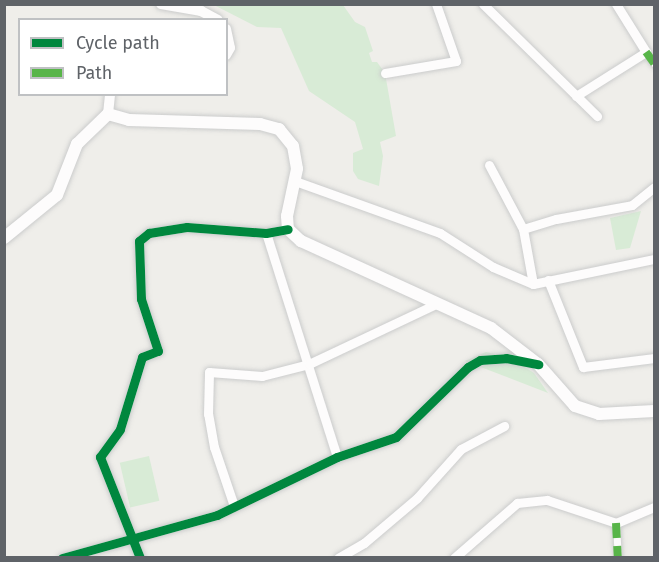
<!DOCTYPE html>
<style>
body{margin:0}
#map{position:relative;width:659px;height:562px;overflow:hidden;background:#efeeea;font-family:"Fira Sans",sans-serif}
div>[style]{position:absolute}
.green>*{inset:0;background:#d8ebd6;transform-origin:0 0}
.roads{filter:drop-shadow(0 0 2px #cbcccc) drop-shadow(0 0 2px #cbcccc)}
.pedestrian>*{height:7px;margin:-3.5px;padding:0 3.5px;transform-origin:3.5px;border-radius:3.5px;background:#fdfcfc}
.minor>*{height:9px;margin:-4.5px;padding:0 4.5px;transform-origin:4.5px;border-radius:4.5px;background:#fdfcfc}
.tertiary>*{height:10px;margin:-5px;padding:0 5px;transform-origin:5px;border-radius:5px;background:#fdfcfc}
.secondary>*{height:12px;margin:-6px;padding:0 6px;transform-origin:6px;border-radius:6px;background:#fdfcfc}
.quiet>*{height:8px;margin-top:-4px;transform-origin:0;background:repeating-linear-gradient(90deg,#58b549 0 15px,transparent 0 23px)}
.cycleway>*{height:9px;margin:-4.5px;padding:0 4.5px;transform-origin:4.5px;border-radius:4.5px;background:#00873e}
span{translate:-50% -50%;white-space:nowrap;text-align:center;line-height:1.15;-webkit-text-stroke:6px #fff;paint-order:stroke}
.frame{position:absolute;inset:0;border:6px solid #5f6368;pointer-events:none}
.legend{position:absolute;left:18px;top:18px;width:210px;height:78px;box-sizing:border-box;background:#fff;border:2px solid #bfc1c3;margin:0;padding:8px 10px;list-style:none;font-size:18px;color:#5f6368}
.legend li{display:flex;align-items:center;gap:12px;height:30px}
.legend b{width:30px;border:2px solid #bfc1c3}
</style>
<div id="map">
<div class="green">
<div style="clip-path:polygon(214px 5px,343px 5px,355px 22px,365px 27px,373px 51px,369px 53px,372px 62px,377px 62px,385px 73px,396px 136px,380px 142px,383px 156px,379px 186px,358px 179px,353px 171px,353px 153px,363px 149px,355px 122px,309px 91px,281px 28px,257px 27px)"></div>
<div style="clip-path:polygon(641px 211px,630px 248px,616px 250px,610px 218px)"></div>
<div style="clip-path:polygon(486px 352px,511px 358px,534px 373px,548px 393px,465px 361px)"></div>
<div style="left:149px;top:456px;width:46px;height:30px;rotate:77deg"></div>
</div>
<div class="roads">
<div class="pedestrian">
<div style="left:646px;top:52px;width:14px;rotate:54deg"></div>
<div style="left:616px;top:523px;width:35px;rotate:87deg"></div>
</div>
<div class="minor">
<div style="left:483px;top:4px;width:160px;rotate:44.5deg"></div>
<div style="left:385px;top:73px;width:72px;rotate:-9.6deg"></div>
<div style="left:456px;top:61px;width:60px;rotate:-109.3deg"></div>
<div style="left:576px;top:96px;width:83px;rotate:-32.2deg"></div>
<div style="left:646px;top:52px;width:57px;rotate:-122deg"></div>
<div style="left:489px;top:165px;width:72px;rotate:62deg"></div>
<div style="left:523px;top:229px;width:56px;rotate:79.7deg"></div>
<div style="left:295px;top:181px;width:154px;rotate:19.7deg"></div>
<div style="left:440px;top:233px;width:63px;rotate:32.7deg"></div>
<div style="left:493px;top:267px;width:43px;rotate:23deg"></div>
<div style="left:533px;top:284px;width:124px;rotate:-11.7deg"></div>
<div style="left:523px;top:229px;width:34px;rotate:-17deg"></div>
<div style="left:556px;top:219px;width:77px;rotate:-10.4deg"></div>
<div style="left:632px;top:205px;width:28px;rotate:-39deg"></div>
<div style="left:266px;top:233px;width:235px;rotate:72.4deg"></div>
<div style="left:548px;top:280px;width:94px;rotate:68.1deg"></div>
<div style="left:583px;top:367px;width:72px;rotate:-7.2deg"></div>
<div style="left:234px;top:506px;width:62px;rotate:-108.7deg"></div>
<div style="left:214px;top:447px;width:34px;rotate:-100deg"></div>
<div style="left:208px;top:414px;width:42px;rotate:-88.6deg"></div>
<div style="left:209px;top:372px;width:53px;rotate:4.3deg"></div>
<div style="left:262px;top:376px;width:49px;rotate:-14.3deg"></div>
<div style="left:309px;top:364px;width:140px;rotate:-25.3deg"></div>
<div style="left:62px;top:558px;width:161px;rotate:-15.5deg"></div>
<div style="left:217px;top:515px;width:133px;rotate:-25.8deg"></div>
<div style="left:337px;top:457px;width:62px;rotate:-18.7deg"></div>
<div style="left:396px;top:437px;width:100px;rotate:-44.2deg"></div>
<div style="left:468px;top:367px;width:14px;rotate:-30deg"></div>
<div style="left:480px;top:360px;width:26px;rotate:-4deg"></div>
<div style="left:506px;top:358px;width:30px;rotate:9deg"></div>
<div style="left:140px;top:558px;width:109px;rotate:-111.6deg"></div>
<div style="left:100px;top:457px;width:34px;rotate:-54deg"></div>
<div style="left:120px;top:429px;width:75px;rotate:-73deg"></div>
<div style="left:142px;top:357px;width:17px;rotate:-21deg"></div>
<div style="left:158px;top:351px;width:55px;rotate:-108.1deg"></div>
<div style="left:141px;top:299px;width:58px;rotate:-92deg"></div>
<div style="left:139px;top:241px;width:13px;rotate:-39deg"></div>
<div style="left:149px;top:233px;width:38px;rotate:-9deg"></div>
<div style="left:187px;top:227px;width:79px;rotate:4.3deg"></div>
<div style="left:266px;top:233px;width:22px;rotate:-10deg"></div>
<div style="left:338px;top:558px;width:30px;rotate:-30deg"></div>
<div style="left:364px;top:543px;width:70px;rotate:-40.3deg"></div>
<div style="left:417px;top:498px;width:66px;rotate:-48.1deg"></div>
<div style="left:461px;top:449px;width:49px;rotate:-28.1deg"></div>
<div style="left:454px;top:558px;width:84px;rotate:-41.1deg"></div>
<div style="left:517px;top:503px;width:30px;rotate:-6deg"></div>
<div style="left:547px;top:500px;width:73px;rotate:18.4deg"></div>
<div style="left:616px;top:523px;width:41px;rotate:-22.8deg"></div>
</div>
<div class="tertiary">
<div style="left:161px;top:4px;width:41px;rotate:9.9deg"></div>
<div style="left:201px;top:11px;width:19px;rotate:28deg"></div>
<div style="left:226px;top:29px;width:19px;rotate:78deg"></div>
<div style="left:230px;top:48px;width:8px;rotate:120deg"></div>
<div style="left:108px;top:114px;width:20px;rotate:-84deg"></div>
</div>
<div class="secondary">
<div style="left:4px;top:238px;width:68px;rotate:-39.1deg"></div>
<div style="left:57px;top:195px;width:55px;rotate:-68.6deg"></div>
<div style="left:77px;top:144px;width:43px;rotate:-44.1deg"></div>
<div style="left:108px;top:114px;width:22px;rotate:16deg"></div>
<div style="left:129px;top:120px;width:131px;rotate:1.7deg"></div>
<div style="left:260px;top:124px;width:20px;rotate:15deg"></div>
<div style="left:279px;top:129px;width:22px;rotate:51deg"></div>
<div style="left:293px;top:146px;width:23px;rotate:80deg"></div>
<div style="left:297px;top:169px;width:48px;rotate:102deg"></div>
<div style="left:287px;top:216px;width:13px;rotate:86deg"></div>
<div style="left:288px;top:229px;width:18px;rotate:43deg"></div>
<div style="left:301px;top:241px;width:209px;rotate:24.6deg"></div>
<div style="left:491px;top:328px;width:59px;rotate:37.5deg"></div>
<div style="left:538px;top:364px;width:56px;rotate:48.6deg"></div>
<div style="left:575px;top:406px;width:25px;rotate:18deg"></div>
<div style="left:599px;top:414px;width:55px;rotate:-3.1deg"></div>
</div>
</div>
<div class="quiet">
<div style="left:646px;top:52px;width:14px;rotate:54deg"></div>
<div style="left:616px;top:523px;width:35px;rotate:87deg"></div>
</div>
<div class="cycleway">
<div style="left:62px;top:558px;width:161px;rotate:-15.5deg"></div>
<div style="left:217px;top:515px;width:133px;rotate:-25.8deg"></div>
<div style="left:337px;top:457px;width:62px;rotate:-18.7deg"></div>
<div style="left:396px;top:437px;width:100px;rotate:-44.2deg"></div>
<div style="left:468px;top:367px;width:14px;rotate:-30deg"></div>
<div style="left:480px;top:360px;width:26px;rotate:-4deg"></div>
<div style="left:506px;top:358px;width:33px;rotate:11deg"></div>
<div style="left:140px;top:558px;width:109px;rotate:-111.6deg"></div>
<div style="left:100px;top:457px;width:34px;rotate:-54deg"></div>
<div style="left:120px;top:429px;width:75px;rotate:-73deg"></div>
<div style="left:142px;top:357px;width:17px;rotate:-21deg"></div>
<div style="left:158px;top:351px;width:55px;rotate:-108.1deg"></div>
<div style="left:141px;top:299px;width:58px;rotate:-92deg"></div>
<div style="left:139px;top:241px;width:13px;rotate:-39deg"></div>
<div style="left:149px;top:233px;width:38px;rotate:-9deg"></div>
<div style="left:187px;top:227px;width:79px;rotate:4.3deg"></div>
<div style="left:266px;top:233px;width:22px;rotate:-10deg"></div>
</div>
<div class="frame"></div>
<ul class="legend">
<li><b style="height:8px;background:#00873e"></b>Cycle path</li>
<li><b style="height:8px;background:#58b549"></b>Path</li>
</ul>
</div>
